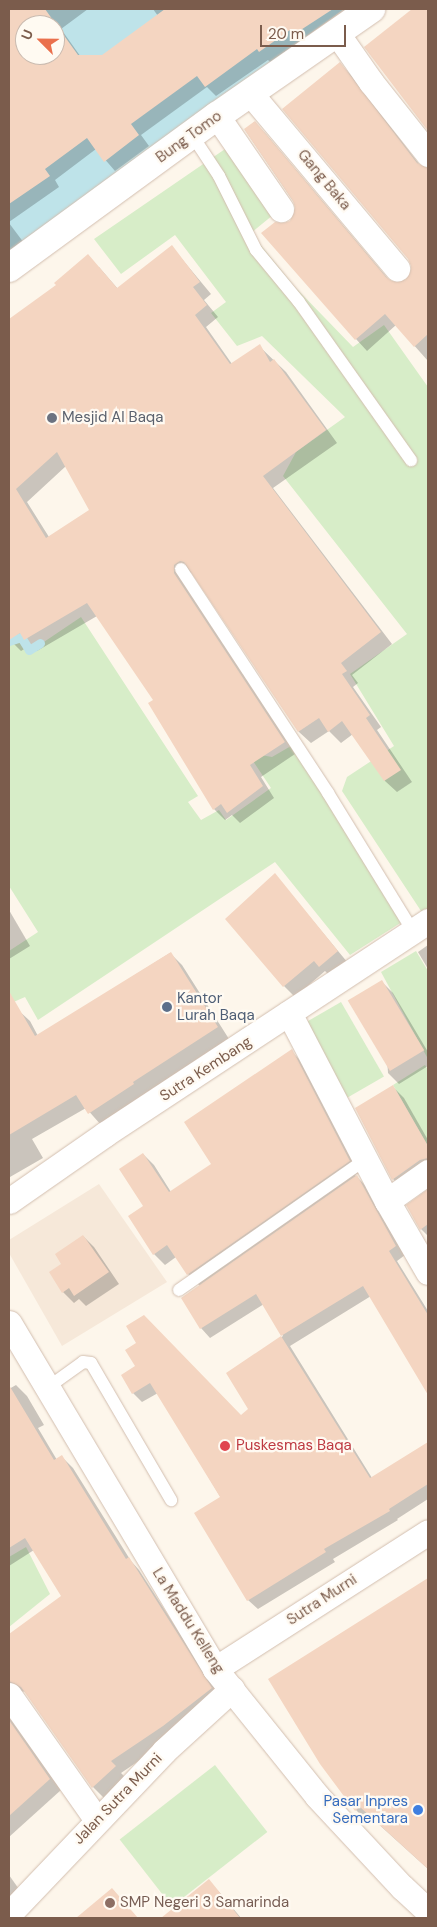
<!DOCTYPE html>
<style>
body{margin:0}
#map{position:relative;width:437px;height:1927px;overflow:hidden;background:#fdf6eb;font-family:"DM Sans",sans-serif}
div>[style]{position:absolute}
.residential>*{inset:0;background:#f6e8d9}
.green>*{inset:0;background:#d7edc8;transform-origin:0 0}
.water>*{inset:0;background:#bee3e9}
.shadow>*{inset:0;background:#0003}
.stream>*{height:9px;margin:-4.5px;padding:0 4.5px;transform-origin:4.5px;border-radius:4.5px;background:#bee3e9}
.building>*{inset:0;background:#f4d5c1;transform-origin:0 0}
.roads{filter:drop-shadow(0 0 1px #d2beaf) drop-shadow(0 0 1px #d2beaf)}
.lane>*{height:12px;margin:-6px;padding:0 6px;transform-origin:6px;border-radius:6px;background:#fff}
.street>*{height:25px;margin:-12.5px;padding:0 12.5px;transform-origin:12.5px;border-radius:12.5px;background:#fff}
.secondary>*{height:28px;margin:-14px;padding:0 14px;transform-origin:14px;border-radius:14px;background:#fff}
.dots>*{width:14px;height:14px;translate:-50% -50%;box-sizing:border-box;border:2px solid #fffaf2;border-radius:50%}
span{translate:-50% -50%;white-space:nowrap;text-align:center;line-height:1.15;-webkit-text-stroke:4.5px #fffaf2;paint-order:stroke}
.street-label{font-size:15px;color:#7b5c4c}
.worship-label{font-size:15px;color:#5b616d}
.left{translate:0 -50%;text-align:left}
.service-label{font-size:15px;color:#4e5e75}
.health-label{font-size:15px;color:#be3a42}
.shop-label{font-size:15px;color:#366cbe}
.right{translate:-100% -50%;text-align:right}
.education-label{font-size:15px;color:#785e54}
.frame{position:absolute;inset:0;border:10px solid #7b5c4c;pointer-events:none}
.north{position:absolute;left:15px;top:15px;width:50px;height:50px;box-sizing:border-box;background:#fffaf2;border:1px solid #cabbb0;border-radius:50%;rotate:293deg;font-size:14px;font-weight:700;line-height:20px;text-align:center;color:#7b5c4c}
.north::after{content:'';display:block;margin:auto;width:18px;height:22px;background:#ea704d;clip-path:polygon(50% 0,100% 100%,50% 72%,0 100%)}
.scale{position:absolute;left:260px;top:25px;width:86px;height:22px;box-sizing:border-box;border:2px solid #7b5c4c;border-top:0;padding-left:6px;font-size:15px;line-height:18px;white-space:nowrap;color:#7b5c4c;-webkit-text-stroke:4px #fffaf2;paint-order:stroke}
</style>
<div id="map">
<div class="residential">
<div style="clip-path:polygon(99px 1184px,167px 1282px,62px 1346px,9px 1253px,9px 1240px)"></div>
</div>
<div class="green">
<div style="clip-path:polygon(228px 147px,273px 215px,251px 233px,294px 286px,353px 347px,384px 325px,428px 387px,428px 910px,423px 914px,342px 791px,347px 777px,394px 746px,350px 674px,407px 634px,283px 476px,296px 452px,345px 417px,262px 336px,237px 346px,211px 313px,226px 302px,175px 235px,121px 274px,94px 239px)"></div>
<div style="clip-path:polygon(81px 617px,198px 796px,188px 802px,201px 820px,219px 810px,226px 820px,271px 788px,253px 761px,261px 755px,272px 757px,291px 746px,405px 920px,350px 955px,275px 862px,38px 1020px,25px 997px,9px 1004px,9px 951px,38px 932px,9px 886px,9px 644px,21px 638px,29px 652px)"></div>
<div style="clip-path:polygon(416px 951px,428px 971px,428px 1059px,381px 972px)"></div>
<div style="left:341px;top:1002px;width:86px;height:45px;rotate:60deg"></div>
<div style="clip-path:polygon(425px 1065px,428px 1070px,428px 1146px,393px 1085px)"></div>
<div style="clip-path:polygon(26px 1547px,50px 1594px,9px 1627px,9px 1557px)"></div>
<div style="left:215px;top:1765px;width:85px;height:121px;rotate:52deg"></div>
</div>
<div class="water">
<div style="clip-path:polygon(evenodd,9px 9px,344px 9px,9px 252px,9px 9px,25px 25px,55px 25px,55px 55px,25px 55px,25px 25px)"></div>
</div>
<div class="shadow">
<div style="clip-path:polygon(evenodd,9px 9px,88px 9px,61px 29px,88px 67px,158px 16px,153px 9px,350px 9px,304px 44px,301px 41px,270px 62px,268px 60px,216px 96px,207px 87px,141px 135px,149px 146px,115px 171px,96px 149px,55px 180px,59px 187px,9px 222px,9px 9px,25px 25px,55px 25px,55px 55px,25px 55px,25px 25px)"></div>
<div style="clip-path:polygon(414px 9px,428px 9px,428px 129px,366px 47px)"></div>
<div style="clip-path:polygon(340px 64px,351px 75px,422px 168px,428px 169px,428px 361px,396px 325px,367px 351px,356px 339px,283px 225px,290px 222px,297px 207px,245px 130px,254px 122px,266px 134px,390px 281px,400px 283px,407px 280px,412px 273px,412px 265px)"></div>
<div style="clip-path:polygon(9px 223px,24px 243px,9px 254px)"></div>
<div style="clip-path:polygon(evenodd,172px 247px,211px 294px,204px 300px,218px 317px,206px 327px,232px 364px,259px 346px,286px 372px,337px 443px,273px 488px,392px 644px,352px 675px,358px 683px,353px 687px,381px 727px,377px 730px,412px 782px,397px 792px,385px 781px,353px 734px,341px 743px,329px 731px,311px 743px,299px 732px,192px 572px,185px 578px,295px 754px,261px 777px,274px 798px,240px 823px,232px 815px,225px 820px,214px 809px,155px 701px,97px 616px,37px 651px,31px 645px,21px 651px,9px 639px,9px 570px,12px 569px,9px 564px,9px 321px,57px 285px,99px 267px,118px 289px,172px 247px,66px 466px,91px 511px,49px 537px,27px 502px,66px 466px)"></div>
<div style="clip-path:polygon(275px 875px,348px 963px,331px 977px,325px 971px,295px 997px,284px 986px)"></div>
<div style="clip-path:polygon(9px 910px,30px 946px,9px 959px)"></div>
<div style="clip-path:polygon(428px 945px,428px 969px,418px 952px)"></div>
<div style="clip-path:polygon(170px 953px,182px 965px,229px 1039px,101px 1125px,86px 1108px,32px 1139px,43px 1158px,10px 1177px,9px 1015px,18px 1010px,30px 1021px,38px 1036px)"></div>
<div style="clip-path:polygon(382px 982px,393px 993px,428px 1052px,428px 1066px,399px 1084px,388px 1073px)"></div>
<div style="clip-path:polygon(291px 1051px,302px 1062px,360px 1172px,355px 1175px,366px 1186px,405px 1255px,397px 1261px,428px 1311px,428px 1392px,371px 1296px,290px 1346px,372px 1478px,428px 1443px,428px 1499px,397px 1519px,398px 1520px,333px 1559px,335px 1562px,258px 1609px,248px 1600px,221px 1498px,158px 1393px,142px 1402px,133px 1393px,137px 1367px,241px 1416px,250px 1409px,228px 1373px,283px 1336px,264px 1304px,210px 1338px,201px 1328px,200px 1286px,188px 1274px,176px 1257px,165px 1265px,154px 1254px,145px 1207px,143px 1154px,154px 1165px,171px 1192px,213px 1164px)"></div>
<div style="clip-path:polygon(393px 1087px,404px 1098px,428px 1140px,428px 1173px,404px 1190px,393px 1179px)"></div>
<div style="clip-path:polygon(428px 1191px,428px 1236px,421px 1229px,408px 1206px)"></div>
<div style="clip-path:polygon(83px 1236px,94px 1247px,119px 1284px,86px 1306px,79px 1299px,74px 1303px,63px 1292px)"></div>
<div style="clip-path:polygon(16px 1385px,27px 1396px,44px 1425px,38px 1428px,57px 1460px,62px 1457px,73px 1468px,131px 1561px,139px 1570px,222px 1699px,174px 1737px,121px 1773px,126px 1778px,104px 1798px,93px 1787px,26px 1692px,20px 1691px,9px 1700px,9px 1637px,63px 1596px,34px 1550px,9px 1566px,9px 1389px)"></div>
<div style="clip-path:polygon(425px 1581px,428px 1584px,428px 1869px,375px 1821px,370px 1824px,356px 1810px,321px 1762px)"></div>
<div style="clip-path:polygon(9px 1717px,61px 1790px,9px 1837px)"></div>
<div style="clip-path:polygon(9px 1875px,21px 1892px,9px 1902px)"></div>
<div style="clip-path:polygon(209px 1881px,223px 1896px,241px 1918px,183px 1918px,175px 1908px)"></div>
<div style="clip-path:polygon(112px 1889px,137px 1918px,78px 1918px)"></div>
</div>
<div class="stream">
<div style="left:9px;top:641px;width:13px;rotate:-18deg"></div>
<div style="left:21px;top:637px;width:15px;rotate:58deg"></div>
<div style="left:29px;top:650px;width:13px;rotate:-32deg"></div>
</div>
<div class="building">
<div style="clip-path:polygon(evenodd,9px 9px,45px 9px,78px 55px,102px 55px,165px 9px,333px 9px,293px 35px,290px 30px,259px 52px,257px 49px,205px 87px,197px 76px,131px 124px,139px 135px,104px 162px,87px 138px,45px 169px,50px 176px,9px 204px,9px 9px,25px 25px,55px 25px,55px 55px,25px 55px,25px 25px)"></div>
<div style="clip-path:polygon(412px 9px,428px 9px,428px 131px,364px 47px)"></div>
<div style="clip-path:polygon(340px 62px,417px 163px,428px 168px,428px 334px,414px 347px,385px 314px,355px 340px,261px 233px,275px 222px,283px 223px,290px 221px,295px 208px,293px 201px,244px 129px,255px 121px,386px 277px,392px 281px,399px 282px,406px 279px,410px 273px,411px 266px,408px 259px,282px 109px)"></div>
<div style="clip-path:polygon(evenodd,172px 245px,200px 282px,193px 287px,207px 305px,195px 315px,230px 364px,260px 344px,270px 362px,274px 359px,326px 430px,263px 476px,381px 632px,341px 663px,347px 671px,342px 674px,370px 715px,366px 718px,401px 770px,384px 781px,342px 721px,328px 732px,319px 718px,298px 732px,184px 562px,180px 561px,174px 565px,174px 573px,285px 742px,250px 765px,263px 786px,227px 813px,221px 804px,213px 810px,148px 703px,153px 700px,87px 603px,24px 640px,20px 633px,9px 640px,9px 319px,56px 285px,54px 283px,88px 254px,117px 288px,172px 245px,57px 452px,89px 510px,46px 538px,16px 489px,57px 452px)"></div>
<div style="clip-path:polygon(275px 873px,338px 951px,319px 967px,314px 961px,283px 987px,225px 919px)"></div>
<div style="clip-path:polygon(171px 952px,218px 1027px,133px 1082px,134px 1084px,88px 1114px,76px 1095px,9px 1135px,9px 991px,35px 1036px)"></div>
<div style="left:382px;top:980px;width:82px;height:40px;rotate:59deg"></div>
<div style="clip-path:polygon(292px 1049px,350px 1161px,187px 1275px,167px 1245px,153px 1255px,128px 1216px,143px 1206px,119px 1169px,143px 1153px,169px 1192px,211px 1164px,184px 1122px)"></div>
<div style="clip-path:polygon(393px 1085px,428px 1146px,428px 1158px,420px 1160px,392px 1180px,355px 1108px)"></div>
<div style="clip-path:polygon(357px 1175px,396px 1246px,389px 1251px,428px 1315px,428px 1395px,363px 1286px,281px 1336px,256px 1294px,200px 1329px,181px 1298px)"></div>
<div style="clip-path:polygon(428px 1189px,428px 1224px,420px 1230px,406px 1205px)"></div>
<div style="clip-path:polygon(83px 1235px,109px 1272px,74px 1296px,69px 1288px,62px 1293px,49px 1272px,61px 1264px,55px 1254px)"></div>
<div style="clip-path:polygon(144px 1315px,241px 1415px,248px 1409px,226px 1373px,281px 1336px,370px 1478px,428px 1442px,428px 1484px,389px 1509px,390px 1511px,324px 1549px,326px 1552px,247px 1601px,194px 1513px,220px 1497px,150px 1383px,132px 1394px,121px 1375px,135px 1366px,125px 1350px,136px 1343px,126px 1326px)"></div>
<div style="clip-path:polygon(9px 1385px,54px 1460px,62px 1455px,126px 1559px,129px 1557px,212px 1688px,163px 1726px,111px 1761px,116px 1766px,92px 1788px,21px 1687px,9px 1681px,9px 1634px,61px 1596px,25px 1538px,9px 1548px)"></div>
<div style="clip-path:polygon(428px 1578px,428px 1869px,360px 1807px,355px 1811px,320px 1764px,268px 1679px)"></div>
<div style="clip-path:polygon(9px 1720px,50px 1779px,9px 1816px)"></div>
<div style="clip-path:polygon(209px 1879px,240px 1918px,161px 1918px)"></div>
<div style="clip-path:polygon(112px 1888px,138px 1918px,76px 1918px)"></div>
</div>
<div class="roads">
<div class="lane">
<div style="left:192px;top:135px;width:49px;rotate:56.6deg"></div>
<div style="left:219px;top:176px;width:83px;rotate:63.4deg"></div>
<div style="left:256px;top:250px;width:67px;rotate:50.4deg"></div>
<div style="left:299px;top:302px;width:194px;rotate:54.7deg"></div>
<div style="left:181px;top:569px;width:268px;rotate:56.7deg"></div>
<div style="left:328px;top:793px;width:162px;rotate:58.4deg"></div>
<div style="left:179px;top:1290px;width:228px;rotate:-35deg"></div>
<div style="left:47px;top:1388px;width:44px;rotate:-35.8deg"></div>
<div style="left:83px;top:1362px;width:8px;rotate:7deg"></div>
<div style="left:91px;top:1363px;width:159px;rotate:59.7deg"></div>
</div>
<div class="street">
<div style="left:336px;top:32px;width:61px;rotate:55deg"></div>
<div style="left:371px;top:82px;width:92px;rotate:51.6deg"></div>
<div style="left:250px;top:93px;width:229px;rotate:50deg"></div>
<div style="left:217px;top:116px;width:113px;rotate:55.5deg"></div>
<div style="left:289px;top:1013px;width:212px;rotate:62.5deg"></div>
<div style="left:387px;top:1201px;width:82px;rotate:60deg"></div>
<div style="left:9px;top:1201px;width:117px;rotate:-34.9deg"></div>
<div style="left:105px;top:1134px;width:387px;rotate:-33.4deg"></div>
<div style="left:387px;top:1201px;width:50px;rotate:-35.3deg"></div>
<div style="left:9px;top:1323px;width:403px;rotate:59.2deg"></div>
<div style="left:215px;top:1669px;width:163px;rotate:51.2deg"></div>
<div style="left:317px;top:1796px;width:125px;rotate:47deg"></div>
<div style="left:402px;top:1887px;width:35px;rotate:43deg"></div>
<div style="left:215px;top:1669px;width:253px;rotate:-32.7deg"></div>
<div style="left:9px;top:1695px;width:153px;rotate:54.9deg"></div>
<div style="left:9px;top:1914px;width:225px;rotate:-46.4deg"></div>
<div style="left:164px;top:1751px;width:92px;rotate:-42.4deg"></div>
</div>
<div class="secondary">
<div style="left:9px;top:268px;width:258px;rotate:-36.2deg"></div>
<div style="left:217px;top:116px;width:188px;rotate:-34.8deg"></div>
</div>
</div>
<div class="dots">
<div style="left:52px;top:418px;background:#6b7280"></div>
<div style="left:167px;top:1007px;background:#5c6f8a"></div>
<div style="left:225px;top:1446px;background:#e0444e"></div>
<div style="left:418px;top:1810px;background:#3f7fe0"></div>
<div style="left:110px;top:1903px;background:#8d6e63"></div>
</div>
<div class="street-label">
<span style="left:189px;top:137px;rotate:-36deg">Bung Tomo</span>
<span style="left:324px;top:180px;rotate:50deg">Gang Baka</span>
<span style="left:206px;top:1069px;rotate:-33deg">Sutra Kembang</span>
<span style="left:322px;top:1600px;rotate:-33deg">Sutra Murni</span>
<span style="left:188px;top:1621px;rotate:58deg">La Maddu Kelleng</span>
<span style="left:118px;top:1799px;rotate:-46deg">Jalan Sutra Murni</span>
</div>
<div class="worship-label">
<span class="left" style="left:62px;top:418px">Mesjid Al Baqa</span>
</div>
<div class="service-label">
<span class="left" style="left:177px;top:1007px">Kantor<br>Lurah Baqa</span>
</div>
<div class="health-label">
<span class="left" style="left:236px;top:1446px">Puskesmas Baqa</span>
</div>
<div class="shop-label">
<span class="right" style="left:408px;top:1810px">Pasar Inpres<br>Sementara</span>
</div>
<div class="education-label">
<span class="left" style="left:120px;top:1903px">SMP Negeri 3 Samarinda</span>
</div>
<div class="frame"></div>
<div class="north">U</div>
<div class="scale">20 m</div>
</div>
